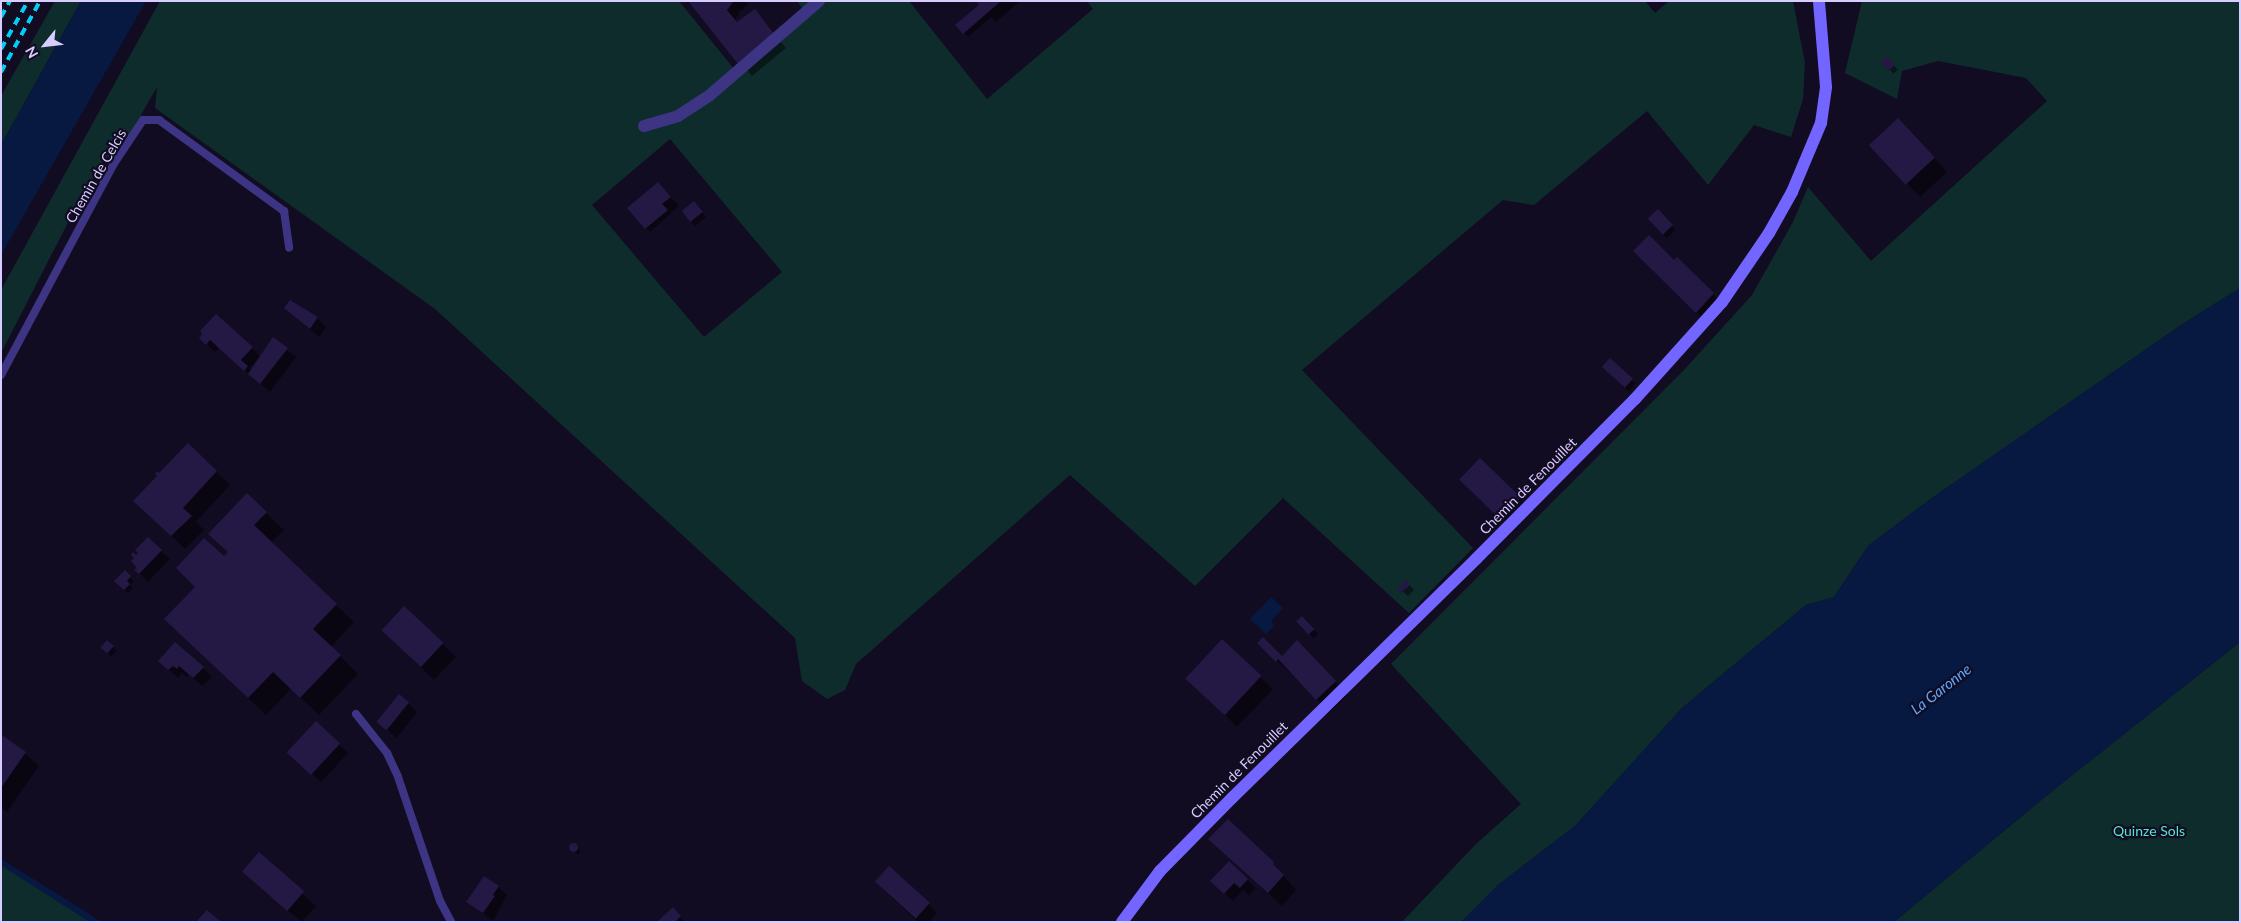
<!DOCTYPE html>
<style>
body{margin:0}
#map{position:relative;width:2241px;height:923px;overflow:hidden;background:#120c23;font-family:Lato,sans-serif}
div>[style]{position:absolute}
.green>*{inset:0;background:#0f2c2d}
.water>*{inset:0;background:#071841}
.shadow>*{inset:0;background:#0007;transform-origin:0 0}
.building>*{inset:0;background:#241845;transform-origin:0 0}
.round{border-radius:50%}
.lane>*{height:8px;margin:-4px;padding:0 4px;transform-origin:4px;border-radius:4px;background:#3d3584}
.street>*{height:12px;margin:-6px;padding:0 6px;transform-origin:6px;border-radius:6px;background:#3d3584}
.secondary>*{height:12px;margin:-6px;padding:0 6px;transform-origin:6px;border-radius:6px;background:#7365ff}
.rail>*{height:4px;margin-top:-2px;transform-origin:0;background:repeating-linear-gradient(90deg,#00d0f9 0 8px,transparent 0 14px)}
span{translate:-50% -50%;white-space:nowrap;text-align:center;line-height:1.15;-webkit-text-stroke:4.5px #120c23;paint-order:stroke}
.street-label{font-size:14px;color:#d7ceff}
.park-label{font-size:14px;color:#54e5ca}
.water-label{font-size:15px;color:#5ca9ff;font-style:italic}
.frame{position:absolute;inset:0;border:2px solid #d7ceff;pointer-events:none}
.north{position:absolute;left:20px;top:20px;width:50px;height:50px;-webkit-text-stroke:4px #120c23;paint-order:stroke;rotate:241deg;font-size:14px;font-weight:700;line-height:20px;text-align:center;color:#d7ceff}
.north::after{content:'';display:block;margin:auto;width:18px;height:22px;background:#d7ceff;clip-path:polygon(50% 0,100% 100%,50% 72%,0 100%)}
</style>
<div id="map">
<div class="green">
<div style="clip-path:polygon(55px 1px,81px 1px,1px 145px,1px 96px)"></div>
<div style="clip-path:polygon(evenodd,160px 1px,679px 1px,734px 69px,804px 11px,797px 1px,909px 1px,987px 99px,1093px 9px,1087px 1px,1645px 1px,1655px 13px,1669px 1px,1793px 1px,1805px 63px,1803px 99px,1791px 137px,1754px 125px,1708px 185px,1647px 111px,1534px 205px,1503px 200px,1302px 370px,1473px 548px,1409px 613px,1283px 498px,1195px 586px,1070px 475px,856px 664px,845px 690px,827px 699px,802px 681px,795px 638px,435px 309px,155px 108px,157px 87px,130px 134px,104px 161px,77px 205px,1px 353px,1px 290px,160px 1px,670px 139px,782px 272px,704px 337px,592px 205px,670px 139px)"></div>
<div style="clip-path:polygon(1862px 1px,2240px 1px,2240px 288px,2181px 325px,1932px 498px,1868px 546px,1834px 597px,1806px 605px,1682px 708px,1575px 826px,1498px 885px,1461px 922px,1402px 922px,1476px 844px,1521px 804px,1391px 664px,1684px 370px,1752px 295px,1793px 222px,1808px 187px,1871px 261px,2047px 101px,2026px 78px,1938px 61px,1902px 71px,1897px 99px,1845px 73px)"></div>
<div style="clip-path:polygon(2240px 642px,2240px 922px,1894px 922px,2051px 792px)"></div>
<div style="clip-path:polygon(1px 865px,50px 896px,90px 922px,1px 922px)"></div>
</div>
<div class="water">
<div style="clip-path:polygon(81px 1px,146px 1px,1px 255px,1px 145px)"></div>
<div style="clip-path:polygon(2240px 288px,2240px 642px,2051px 792px,1894px 922px,1461px 922px,1498px 885px,1575px 826px,1682px 708px,1806px 605px,1834px 597px,1868px 546px,1932px 498px,2181px 325px)"></div>
<div style="clip-path:polygon(1271px 597px,1283px 608px,1271px 621px,1274px 626px,1266px 634px,1250px 619px)"></div>
<div style="clip-path:polygon(1px 859px,85px 911px,101px 922px,90px 922px,5px 868px,1px 865px)"></div>
</div>
<div class="shadow">
<div style="clip-path:polygon(690px 1px,745px 1px,748px 5px,738px 13px,739px 15px,735px 19px,738px 23px,754px 11px,786px 48px,752px 76px)"></div>
<div style="clip-path:polygon(977px 1px,1020px 1px,996px 22px,991px 17px,968px 37px,957px 25px,983px 11px)"></div>
<div style="left:1887px;top:58px;width:16px;height:6px;rotate:47deg"></div>
<div style="clip-path:polygon(1911px 133px,1947px 172px,1920px 197px,1870px 145px)"></div>
<div style="clip-path:polygon(667px 193px,679px 206px,650px 232px,646px 228px)"></div>
<div style="clip-path:polygon(698px 207px,706px 217px,695px 226px,691px 222px)"></div>
<div style="left:1658px;top:211px;width:26px;height:12px;rotate:47deg"></div>
<div style="clip-path:polygon(1635px 251px,1674px 262px,1677px 259px,1726px 307px,1710px 325px)"></div>
<div style="clip-path:polygon(317px 318px,326px 327px,319px 337px,306px 326px)"></div>
<div style="clip-path:polygon(evenodd,200px 338px,252px 348px,261px 358px,274px 339px,296px 357px,270px 392px,219px 348px,215px 352px,200px 338px,259px 358px,252px 371px,249px 369px,259px 358px)"></div>
<div style="left:1610px;top:360px;width:35px;height:10px;rotate:43deg"></div>
<div style="clip-path:polygon(188px 445px,230px 485px,196px 522px,204px 530px,185px 549px,148px 514px,159px 475px)"></div>
<div style="left:1480px;top:460px;width:68px;height:27px;rotate:45deg"></div>
<div style="clip-path:polygon(266px 513px,284px 530px,271px 543px,354px 622px,331px 647px,358px 674px,319px 715px,291px 689px,266px 715px,184px 637px,224px 558px,229px 553px,210px 534px)"></div>
<div style="clip-path:polygon(161px 551px,170px 559px,148px 582px,136px 570px,139px 568px,136px 557px,140px 553px)"></div>
<div style="clip-path:polygon(125px 571px,134px 581px,130px 585px,133px 588px,128px 593px,115px 581px)"></div>
<div style="clip-path:polygon(1407px 582px,1414px 590px,1408px 596px,1400px 589px)"></div>
<div style="clip-path:polygon(404px 607px,456px 657px,434px 680px,396px 643px)"></div>
<div style="left:1302px;top:618px;width:23px;height:6px;rotate:45deg"></div>
<div style="left:1222px;top:640px;width:71px;height:52px;rotate:44deg"></div>
<div style="left:107px;top:641px;width:14px;height:8px;rotate:45deg"></div>
<div style="clip-path:polygon(1259px 643px,1282px 658px,1310px 655px,1348px 695px,1330px 712px)"></div>
<div style="clip-path:polygon(160px 661px,203px 668px,212px 677px,202px 686px,189px 674px,187px 677px,182px 673px,178px 678px)"></div>
<div style="clip-path:polygon(408px 703px,417px 712px,397px 738px,379px 723px)"></div>
<div style="left:316px;top:723px;width:44px;height:40px;rotate:43deg"></div>
<div style="clip-path:polygon(3px 738px,25px 753px,39px 766px,7px 812px,1px 808px)"></div>
<div style="left:573px;top:844px;width:11px;height:4px;rotate:45deg"></div>
<div style="clip-path:polygon(1223px 852px,1273px 863px,1296px 890px,1282px 906px)"></div>
<div style="clip-path:polygon(259px 854px,316px 906px,302px 922px,257px 885px)"></div>
<div style="clip-path:polygon(1229px 863px,1256px 888px,1249px 896px,1243px 890px,1233px 901px,1221px 890px)"></div>
<div style="clip-path:polygon(498px 887px,507px 895px,493px 921px,468px 901px)"></div>
<div style="clip-path:polygon(884px 890px,929px 904px,937px 913px,929px 922px,918px 922px)"></div>
<div style="clip-path:polygon(673px 909px,684px 921px,659px 922px)"></div>
</div>
<div class="building">
<div style="clip-path:polygon(688px 1px,734px 1px,727px 10px,737px 22px,755px 9px,774px 34px,738px 64px)"></div>
<div style="clip-path:polygon(976px 1px,1001px 1px,963px 34px,955px 25px,979px 5px)"></div>
<div style="left:1887px;top:56px;width:12px;height:9px;rotate:48deg"></div>
<div style="left:1898px;top:118px;width:54px;height:40px;rotate:47deg"></div>
<div style="clip-path:polygon(658px 182px,671px 197px,662px 204px,668px 210px,645px 229px,627px 208px)"></div>
<div style="left:694px;top:201px;width:14px;height:16px;rotate:51deg"></div>
<div style="left:1658px;top:209px;width:22px;height:14px;rotate:47deg"></div>
<div style="clip-path:polygon(1649px 235px,1674px 260px,1677px 257px,1714px 293px,1696px 313px,1633px 251px)"></div>
<div style="clip-path:polygon(290px 300px,318px 317px,310px 329px,284px 308px)"></div>
<div style="clip-path:polygon(216px 314px,253px 347px,241px 360px,248px 366px,244px 371px,210px 340px,206px 345px,199px 338px,202px 334px,200px 331px)"></div>
<div style="clip-path:polygon(273px 337px,288px 348px,260px 384px,248px 374px)"></div>
<div style="left:1610px;top:358px;width:31px;height:12px;rotate:42deg"></div>
<div style="clip-path:polygon(188px 443px,217px 471px,183px 508px,192px 516px,171px 536px,133px 501px,157px 476px,155px 474px,157px 471px,159px 473px)"></div>
<div style="left:1480px;top:458px;width:57px;height:30px;rotate:44deg"></div>
<div style="clip-path:polygon(247px 493px,267px 512px,254px 525px,337px 604px,313px 629px,341px 655px,300px 698px,273px 672px,248px 698px,164px 619px,195px 587px,176px 568px,204px 538px,224px 556px,228px 552px,208px 534px)"></div>
<div style="clip-path:polygon(148px 537px,162px 550px,139px 574px,134px 570px,137px 568px,131px 561px,134px 558px,131px 555px,133px 552px,136px 555px,138px 553px,135px 550px)"></div>
<div style="clip-path:polygon(125px 570px,131px 576px,127px 581px,130px 584px,124px 590px,114px 581px)"></div>
<div style="left:1407px;top:580px;width:6px;height:13px;rotate:51deg"></div>
<div style="left:404px;top:606px;width:54px;height:33px;rotate:43deg"></div>
<div style="left:1302px;top:616px;width:18px;height:8px;rotate:47deg"></div>
<div style="clip-path:polygon(1263px 637px,1282px 656px,1297px 640px,1336px 681px,1316px 700px,1278px 659px,1276px 662px,1257px 643px)"></div>
<div style="left:1222px;top:639px;width:54px;height:54px;rotate:43deg"></div>
<div style="left:107px;top:640px;width:9px;height:10px;rotate:41deg"></div>
<div style="clip-path:polygon(175px 642px,204px 667px,193px 678px,179px 666px,177px 669px,173px 666px,168px 670px,158px 661px)"></div>
<div style="left:399px;top:694px;width:13px;height:36px;rotate:39deg"></div>
<div style="left:316px;top:721px;width:33px;height:43px;rotate:43deg"></div>
<div style="clip-path:polygon(3px 736px,26px 752px,1px 788px,1px 738px)"></div>
<div style="clip-path:polygon(1228px 819px,1274px 862px,1273px 864px,1284px 875px,1268px 893px,1208px 839px)"></div>
<div class="round" style="left:568.5px;top:842.5px;width:9px;height:9px"></div>
<div style="left:259px;top:852px;width:60px;height:26px;rotate:41deg"></div>
<div style="clip-path:polygon(1229px 861px,1248px 879px,1240px 888px,1234px 883px,1224px 894px,1210px 881px)"></div>
<div style="left:889px;top:866px;width:55px;height:21px;rotate:42deg"></div>
<div style="clip-path:polygon(484px 876px,499px 886px,493px 895px,495px 896px,483px 913px,466px 902px)"></div>
<div style="clip-path:polygon(673px 907px,681px 916px,675px 922px,657px 922px)"></div>
<div style="clip-path:polygon(207px 910px,221px 922px,196px 922px)"></div>
</div>
<div class="lane">
<div style="left:1px;top:375px;width:238px;rotate:-61.9deg"></div>
<div style="left:113px;top:165px;width:54px;rotate:-56.3deg"></div>
<div style="left:143px;top:120px;width:16px"></div>
<div style="left:159px;top:120px;width:155px;rotate:36.1deg"></div>
<div style="left:284px;top:211px;width:37px;rotate:82deg"></div>
<div style="left:356px;top:714px;width:50px;rotate:51.5deg"></div>
<div style="left:387px;top:753px;width:26px;rotate:65deg"></div>
<div style="left:398px;top:777px;width:131px;rotate:71.3deg"></div>
<div style="left:440px;top:901px;width:24px;rotate:62deg"></div>
</div>
<div class="street">
<div style="left:644px;top:126px;width:35px;rotate:-16deg"></div>
<div style="left:678px;top:116px;width:38px;rotate:-33deg"></div>
<div style="left:710px;top:95px;width:144px;rotate:-40.8deg"></div>
</div>
<div class="secondary">
<div style="left:1122px;top:922px;width:64px;rotate:-53.3deg"></div>
<div style="left:1160px;top:871px;width:103px;rotate:-45.4deg"></div>
<div style="left:1232px;top:798px;width:342px;rotate:-44.4deg"></div>
<div style="left:1476px;top:559px;width:226px;rotate:-45.2deg"></div>
<div style="left:1635px;top:399px;width:130px;rotate:-48.1deg"></div>
<div style="left:1722px;top:302px;width:83px;rotate:-55.7deg"></div>
<div style="left:1769px;top:233px;width:47px;rotate:-60.7deg"></div>
<div style="left:1792px;top:192px;width:75px;rotate:-67.2deg"></div>
<div style="left:1821px;top:123px;width:36px;rotate:-82deg"></div>
<div style="left:1826px;top:87px;width:86px;rotate:-94.7deg"></div>
</div>
<div class="rail">
<div style="left:1px;top:17px;width:18px;rotate:-61deg"></div>
<div style="left:1px;top:49px;width:55px;rotate:-60.6deg"></div>
<div style="left:1px;top:72px;width:81px;rotate:-61.2deg"></div>
</div>
<div class="street-label">
<span style="left:96px;top:176px;rotate:-60deg">Chemin de Celcis</span>
<span style="left:1528px;top:486px;rotate:-45deg">Chemin de Fenouillet</span>
<span style="left:1239px;top:770px;rotate:-45deg">Chemin de Fenouillet</span>
</div>
<div class="park-label">
<span style="left:2149px;top:831px">Quinze Sols</span>
</div>
<div class="water-label">
<span style="left:1941px;top:689px;rotate:-38deg">La Garonne</span>
</div>
<div class="frame"></div>
<div class="north">N</div>
</div>
